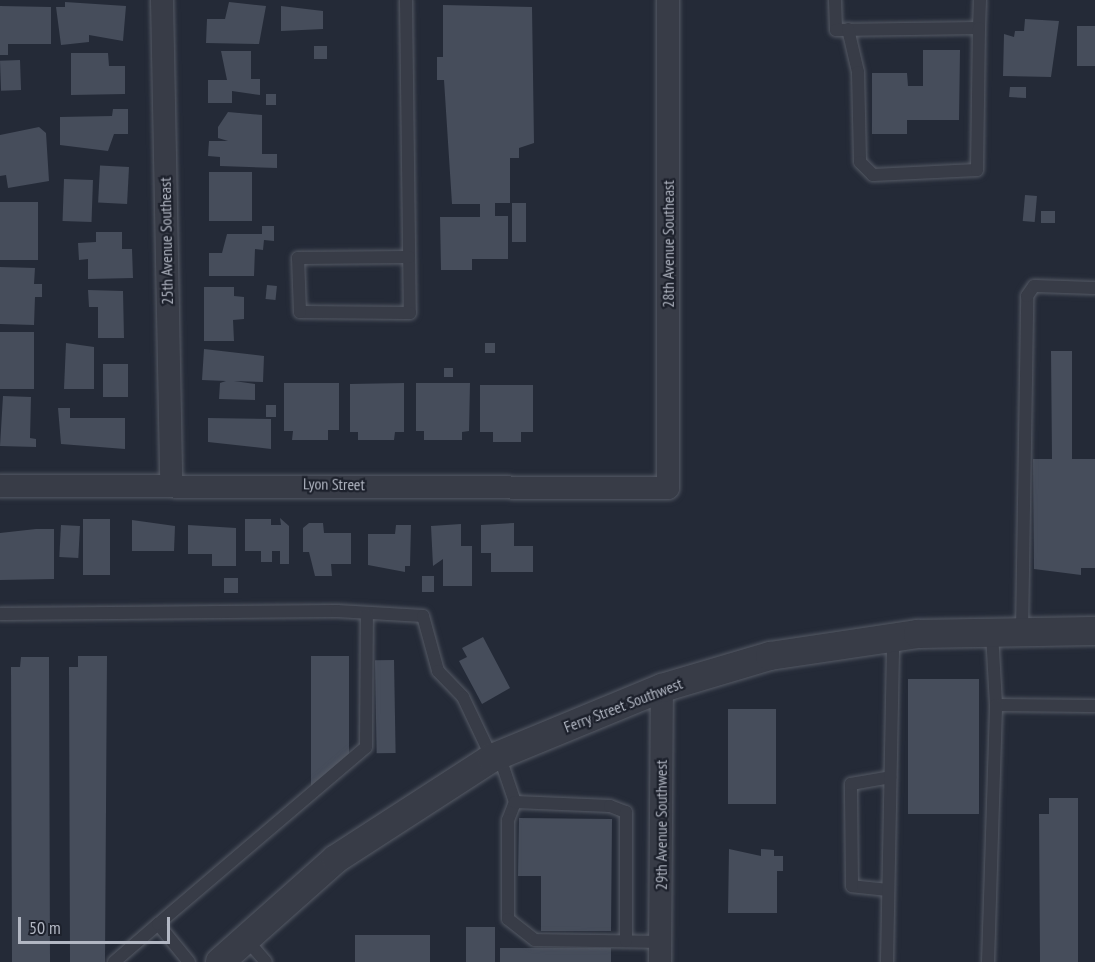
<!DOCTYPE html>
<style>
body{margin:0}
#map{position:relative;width:1095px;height:962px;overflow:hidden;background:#242a37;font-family:"PT Sans Narrow",sans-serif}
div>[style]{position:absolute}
.building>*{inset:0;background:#464d5b;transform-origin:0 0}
.roads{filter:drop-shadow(0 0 2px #555a65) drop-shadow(0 0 2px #555a65)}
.service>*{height:12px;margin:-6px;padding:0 6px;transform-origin:6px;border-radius:6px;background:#383c47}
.minor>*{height:22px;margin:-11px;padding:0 11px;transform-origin:11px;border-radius:11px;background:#383c47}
.tertiary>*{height:28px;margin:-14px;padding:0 14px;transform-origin:14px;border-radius:14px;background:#383c47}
span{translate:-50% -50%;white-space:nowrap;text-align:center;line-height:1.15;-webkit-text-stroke:4.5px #1d212c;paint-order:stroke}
.street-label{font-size:16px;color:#b2b7c3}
.scale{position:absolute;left:18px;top:917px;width:152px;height:27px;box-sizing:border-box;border:3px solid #b2b7c3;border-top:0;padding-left:8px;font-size:18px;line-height:21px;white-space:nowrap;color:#b2b7c3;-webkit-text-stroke:4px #1d212c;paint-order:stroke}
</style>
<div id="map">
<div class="building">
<div style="clip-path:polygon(65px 2px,126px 6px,123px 41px,89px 35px,89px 42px,61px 45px,56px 7px,65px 7px)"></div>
<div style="clip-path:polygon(229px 2px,266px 6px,259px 44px,206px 43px,207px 19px,225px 19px)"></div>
<div style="clip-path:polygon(443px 5px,532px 7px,534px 143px,519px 148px,519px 158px,510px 158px,510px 203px,495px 203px,495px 216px,508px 216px,508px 259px,472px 259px,472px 270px,441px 270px,440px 217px,480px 217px,480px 204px,452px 204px,444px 80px,437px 80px,437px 57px,443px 57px)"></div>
<div style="clip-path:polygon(0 6px,51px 7px,51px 44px,8px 44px,8px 55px,0 55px)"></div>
<div style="clip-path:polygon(281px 6px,323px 11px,323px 29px,281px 31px)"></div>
<div style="clip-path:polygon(1025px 19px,1059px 21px,1051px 77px,1003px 76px,1004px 34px,1014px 37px,1015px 31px,1024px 31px)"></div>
<div style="left:1077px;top:26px;width:18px;height:40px"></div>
<div style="left:314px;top:46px;width:13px;height:13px"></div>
<div style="clip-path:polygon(923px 50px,960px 50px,959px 120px,907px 120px,907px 134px,872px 134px,872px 73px,907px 73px,908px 86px,923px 86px)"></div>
<div style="clip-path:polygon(221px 51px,251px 51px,251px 79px,260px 79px,260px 95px,232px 91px,232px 103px,208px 103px,208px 80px,227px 80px)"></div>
<div style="clip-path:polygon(71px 53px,108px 53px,109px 66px,125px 66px,125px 94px,71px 95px)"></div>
<div style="left:20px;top:60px;width:30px;height:20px;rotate:88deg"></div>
<div style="clip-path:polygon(1010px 87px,1026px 87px,1026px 98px,1009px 97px)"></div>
<div style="left:266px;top:94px;width:10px;height:11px"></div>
<div style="clip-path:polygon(113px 109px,128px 109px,128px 134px,114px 134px,108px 151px,60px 145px,60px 117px,112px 116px)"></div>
<div style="clip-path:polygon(228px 112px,262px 115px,262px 154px,277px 154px,277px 168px,220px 166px,220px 157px,208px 156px,209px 141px,228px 141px,218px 138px,218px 127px)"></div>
<div style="clip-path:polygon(39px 127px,46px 133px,49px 181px,8px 188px,6px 175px,0 176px,0 135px)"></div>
<div style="left:129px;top:167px;width:37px;height:29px;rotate:93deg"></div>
<div style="left:209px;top:172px;width:43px;height:49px"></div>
<div style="left:64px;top:179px;width:29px;height:42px;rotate:2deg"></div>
<div style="left:1025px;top:195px;width:12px;height:26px;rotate:5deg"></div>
<div style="left:0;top:202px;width:38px;height:58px"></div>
<div style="left:512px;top:203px;width:14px;height:39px"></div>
<div style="left:1041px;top:211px;width:14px;height:12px"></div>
<div style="clip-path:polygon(262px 226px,274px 226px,274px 241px,264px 240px,263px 250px,255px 249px,254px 276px,209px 276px,209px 253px,222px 253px,227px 234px,262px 234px)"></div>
<div style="clip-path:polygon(96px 232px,122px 232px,122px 249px,132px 249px,133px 278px,88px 279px,88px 259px,79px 260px,78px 243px,96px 242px)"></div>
<div style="clip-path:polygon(0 267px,35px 268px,34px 284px,42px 284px,42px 297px,35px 297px,34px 325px,0 324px)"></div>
<div style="left:267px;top:285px;width:10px;height:14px;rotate:6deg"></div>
<div style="clip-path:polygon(204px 287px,234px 287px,234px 296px,244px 297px,244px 319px,233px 320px,234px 341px,204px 341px)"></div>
<div style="clip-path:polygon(88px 290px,123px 291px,124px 338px,98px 338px,98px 307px,89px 307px)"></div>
<div style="left:0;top:332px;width:34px;height:57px"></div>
<div style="clip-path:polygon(66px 343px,94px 347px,94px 389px,64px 389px)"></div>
<div style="left:485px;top:343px;width:10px;height:10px"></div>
<div style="clip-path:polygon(204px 349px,264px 356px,263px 382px,234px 381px,255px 384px,255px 400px,219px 399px,220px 383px,226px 381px,202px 380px)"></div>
<div style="clip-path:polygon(1051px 351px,1072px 351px,1072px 459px,1095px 459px,1095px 568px,1081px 568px,1081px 575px,1034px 569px,1033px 459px,1052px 459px)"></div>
<div style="left:103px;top:364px;width:25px;height:33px"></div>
<div style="left:444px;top:368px;width:9px;height:9px"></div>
<div style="clip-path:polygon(284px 383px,339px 383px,339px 430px,328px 430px,328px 440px,292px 440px,293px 431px,284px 431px)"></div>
<div style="clip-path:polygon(404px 383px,404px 432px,395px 432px,394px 440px,358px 440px,358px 432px,350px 432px,350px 384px)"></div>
<div style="clip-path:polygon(416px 383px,470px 383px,469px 431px,462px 432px,462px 440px,424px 440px,424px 431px,416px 431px)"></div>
<div style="clip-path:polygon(480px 385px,533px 385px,533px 432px,521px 432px,521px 442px,493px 442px,493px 432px,480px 432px)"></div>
<div style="clip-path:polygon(3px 396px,31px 397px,30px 438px,36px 439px,36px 447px,0 446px)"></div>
<div style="left:266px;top:405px;width:10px;height:12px"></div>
<div style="clip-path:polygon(58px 408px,70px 408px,70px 418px,125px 418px,125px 449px,61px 444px)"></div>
<div style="clip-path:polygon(208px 418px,271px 419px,271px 449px,208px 442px)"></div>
<div style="clip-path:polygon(280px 518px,289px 526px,289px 564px,280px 564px,280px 551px,272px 551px,272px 562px,261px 562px,261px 551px,245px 551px,245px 519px,271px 519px,271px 525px,281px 525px)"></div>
<div style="left:83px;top:519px;width:27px;height:56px"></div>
<div style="clip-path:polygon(132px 520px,175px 526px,174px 551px,132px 551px)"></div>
<div style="clip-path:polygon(309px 523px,323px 523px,324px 533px,351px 533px,351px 564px,331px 564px,332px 576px,315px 576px,309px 552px,303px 552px,303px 528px)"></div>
<div style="clip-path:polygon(514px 523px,514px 546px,533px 546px,533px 572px,491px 572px,491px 553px,481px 553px,481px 525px)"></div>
<div style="clip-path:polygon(461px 524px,461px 546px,472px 546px,472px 586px,443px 586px,443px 559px,433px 566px,431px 526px)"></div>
<div style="left:61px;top:525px;width:19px;height:32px;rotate:3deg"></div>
<div style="clip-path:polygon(188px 525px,236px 528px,236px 566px,212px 566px,212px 554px,188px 554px)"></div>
<div style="clip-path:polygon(396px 525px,411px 525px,410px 566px,405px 566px,405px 572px,368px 565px,368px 534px,395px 534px)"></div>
<div style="clip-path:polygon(36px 529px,54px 529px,54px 579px,0 580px,0 533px)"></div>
<div style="left:422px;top:576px;width:12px;height:16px"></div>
<div style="left:224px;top:578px;width:14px;height:15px"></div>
<div style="clip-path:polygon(483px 637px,510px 688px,482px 704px,459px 661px,467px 657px,462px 648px)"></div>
<div style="clip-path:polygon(78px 656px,107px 656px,105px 962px,70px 962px,69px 667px,78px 667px)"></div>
<div style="clip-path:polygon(311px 656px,349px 656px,349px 758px,311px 786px)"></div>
<div style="clip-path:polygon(21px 657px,49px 657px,50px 962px,12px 962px,11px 667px,20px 667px)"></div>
<div style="left:394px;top:660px;width:93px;height:19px;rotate:89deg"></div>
<div style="left:908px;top:679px;width:71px;height:135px"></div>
<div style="left:728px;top:709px;width:48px;height:95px"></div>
<div style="clip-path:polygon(1049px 798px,1078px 798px,1078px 962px,1040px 962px,1039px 814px,1049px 814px)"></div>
<div style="clip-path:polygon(519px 818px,612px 819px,611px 931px,541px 931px,541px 876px,518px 876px)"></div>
<div style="clip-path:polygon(729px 849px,761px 856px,761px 849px,774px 850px,774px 856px,783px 856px,783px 871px,777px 871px,777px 913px,728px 913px)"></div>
<div style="left:466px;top:927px;width:29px;height:35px"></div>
<div style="left:355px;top:935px;width:75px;height:27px"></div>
<div style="left:611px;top:948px;width:14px;height:111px;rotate:90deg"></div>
</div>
<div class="roads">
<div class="service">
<div style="left:406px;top:0;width:313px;rotate:89.3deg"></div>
<div style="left:410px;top:313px;width:110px;rotate:-179.5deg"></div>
<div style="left:300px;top:312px;width:54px;rotate:-92.1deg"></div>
<div style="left:298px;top:258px;width:111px;rotate:-0.5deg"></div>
<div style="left:835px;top:0;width:30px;rotate:88deg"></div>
<div style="left:836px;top:30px;width:143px;rotate:-0.8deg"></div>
<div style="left:979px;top:28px;width:28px;rotate:-88deg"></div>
<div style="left:848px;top:29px;width:44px;rotate:76.9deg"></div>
<div style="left:858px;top:72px;width:90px;rotate:88.7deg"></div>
<div style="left:860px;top:162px;width:18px;rotate:45deg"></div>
<div style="left:873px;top:175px;width:104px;rotate:-2.8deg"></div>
<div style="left:977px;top:170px;width:142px;rotate:-89.2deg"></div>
<div style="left:0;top:614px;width:337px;rotate:-0.5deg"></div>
<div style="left:337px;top:611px;width:86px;rotate:3.3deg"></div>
<div style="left:423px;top:616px;width:57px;rotate:74.7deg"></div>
<div style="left:438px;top:671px;width:36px;rotate:46deg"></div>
<div style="left:463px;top:697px;width:68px;rotate:64.6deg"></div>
<div style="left:1022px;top:632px;width:336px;rotate:-89.1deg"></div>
<div style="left:1027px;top:296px;width:12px;rotate:-55deg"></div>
<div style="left:1034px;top:286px;width:61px;rotate:1.9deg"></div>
<div style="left:992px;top:633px;width:72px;rotate:86.8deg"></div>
<div style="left:996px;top:705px;width:99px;rotate:0.6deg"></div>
<div style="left:499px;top:755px;width:50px;rotate:71.2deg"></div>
<div style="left:515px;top:802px;width:19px;rotate:111deg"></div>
<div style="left:508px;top:820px;width:99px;rotate:90deg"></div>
<div style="left:508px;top:919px;width:34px;rotate:38deg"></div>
<div style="left:535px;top:940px;width:125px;rotate:0.9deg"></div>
<div style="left:515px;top:802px;width:95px;rotate:2.4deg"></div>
<div style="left:610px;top:806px;width:17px;rotate:21deg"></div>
<div style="left:626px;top:812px;width:129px;rotate:90deg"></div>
<div style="left:888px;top:890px;width:36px;rotate:-174deg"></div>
<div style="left:852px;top:886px;width:102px;rotate:-90.6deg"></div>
<div style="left:851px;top:784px;width:40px;rotate:-10deg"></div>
<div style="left:246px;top:939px;width:30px;rotate:49deg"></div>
<div style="left:114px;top:962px;width:58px;rotate:-40.8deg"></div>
<div style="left:189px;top:962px;width:49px;rotate:-129.2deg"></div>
<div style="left:158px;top:924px;width:273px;rotate:-40.4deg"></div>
<div style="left:366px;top:747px;width:132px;rotate:-89.6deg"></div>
<div style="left:887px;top:962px;width:325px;rotate:-88.9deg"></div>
<div style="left:988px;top:962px;width:257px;rotate:-88.2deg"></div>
</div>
<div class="minor">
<div style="left:162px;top:0;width:482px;rotate:88.9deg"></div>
<div style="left:0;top:486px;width:668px;rotate:0.17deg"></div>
<div style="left:668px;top:488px;width:488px;rotate:-90deg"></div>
<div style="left:660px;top:962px;width:274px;rotate:-89.6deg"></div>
</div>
<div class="tertiary">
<div style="left:220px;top:962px;width:155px;rotate:-41.6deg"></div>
<div style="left:336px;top:859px;width:186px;rotate:-32.9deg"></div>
<div style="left:492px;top:758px;width:184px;rotate:-22.4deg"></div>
<div style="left:662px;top:688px;width:113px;rotate:-16.5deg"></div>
<div style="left:770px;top:656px;width:150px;rotate:-8.5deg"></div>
<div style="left:918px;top:634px;width:177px;rotate:-1deg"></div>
</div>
</div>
<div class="street-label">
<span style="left:166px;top:241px;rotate:-91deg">25th Avenue Southeast</span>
<span style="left:668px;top:244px;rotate:-90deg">28th Avenue Southeast</span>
<span style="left:334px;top:484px;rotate:1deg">Lyon Street</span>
<span style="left:623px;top:705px;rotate:-21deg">Ferry Street Southwest</span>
<span style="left:661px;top:825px;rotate:-90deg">29th Avenue Southwest</span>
</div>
<div class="scale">50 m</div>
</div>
